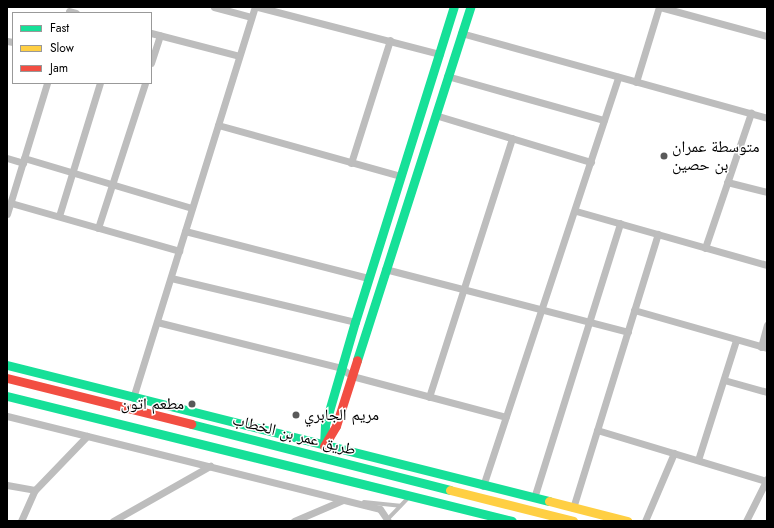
<!DOCTYPE html>
<meta charset="utf-8">
<style>
body{margin:0}
#map{position:relative;width:774px;height:528px;overflow:hidden;background:#fff;font-family:Jost,"Noto Naskh Arabic",sans-serif}
div>[style]{position:absolute}
.lane>*{height:3.5px;margin:-1.75px;padding:0 1.75px;transform-origin:1.75px;border-radius:1.75px;background:#bdbdbd}
.street>*{height:7px;margin:-3.5px;padding:0 3.5px;transform-origin:3.5px;border-radius:3.5px;background:#bdbdbd}
.fast>*{height:9px;margin:-4.5px;padding:0 4.5px;transform-origin:4.5px;border-radius:4.5px;background:#16e098}
.slow>*{height:9px;margin:-4.5px;padding:0 4.5px;transform-origin:4.5px;border-radius:4.5px;background:#ffcf43}
.jam>*{height:9px;margin:-4.5px;padding:0 4.5px;transform-origin:4.5px;border-radius:4.5px;background:#f24e42}
.dots>*{width:11px;height:11px;translate:-50% -50%;box-sizing:border-box;border:2px solid #fff;border-radius:50%}
span{translate:-50% -50%;white-space:nowrap;text-align:center;line-height:1.15;-webkit-text-stroke:3px #fff;paint-order:stroke}
.poi-label{font-size:16px;color:#000}
.left{translate:0 -50%;text-align:left}
.right{translate:-100% -50%;text-align:right}
.street-label{font-size:16px;color:#000}
.frame{position:absolute;inset:0;border:8px solid #000;pointer-events:none}
.legend{position:absolute;left:12px;top:12px;width:140px;height:72px;box-sizing:border-box;background:#fff;border:1px solid #999;margin:0;padding:5px 7px;list-style:none;font-size:12px;color:#000}
.legend li{display:flex;align-items:center;gap:8px;height:20px}
.legend b{width:20px;border:1px solid #999}
</style>
<div id="map">
<div class="lane">
<div style="left:364px;top:502px;width:36px;rotate:6deg"></div>
<div style="left:388px;top:519px;width:30px;rotate:-46deg"></div>
</div>
<div class="street">
<div style="left:214px;top:7px;width:38px;rotate:15deg"></div>
<div style="left:258px;top:7px;width:188px;rotate:14.5deg"></div>
<div style="left:660px;top:7px;width:111px;rotate:15.2deg"></div>
<div style="left:69px;top:11px;width:7px;rotate:16deg"></div>
<div style="left:151px;top:33px;width:91px;rotate:14.6deg"></div>
<div style="left:461px;top:33px;width:318px;rotate:15.5deg"></div>
<div style="left:7px;top:41px;width:6px;rotate:9deg"></div>
<div style="left:151px;top:63px;width:29px;rotate:-72deg"></div>
<div style="left:447px;top:76px;width:163px;rotate:15.7deg"></div>
<div style="left:636px;top:82px;width:78px;rotate:-73deg"></div>
<div style="left:435px;top:115px;width:163px;rotate:16.8deg"></div>
<div style="left:218px;top:125px;width:190px;rotate:15.6deg"></div>
<div style="left:7px;top:158px;width:17px;rotate:17deg"></div>
<div style="left:24px;top:158px;width:175px;rotate:16.6deg"></div>
<div style="left:351px;top:163px;width:129px;rotate:-72.4deg"></div>
<div style="left:727px;top:182px;width:41px;rotate:14deg"></div>
<div style="left:11px;top:203px;width:175px;rotate:15.9deg"></div>
<div style="left:576px;top:211px;width:198px;rotate:15.8deg"></div>
<div style="left:7px;top:214px;width:137px;rotate:-73deg"></div>
<div style="left:59px;top:216px;width:139px;rotate:-72.9deg"></div>
<div style="left:98px;top:228px;width:152px;rotate:-72deg"></div>
<div style="left:185px;top:231px;width:189px;rotate:14.4deg"></div>
<div style="left:705px;top:248px;width:143px;rotate:-71.2deg"></div>
<div style="left:385px;top:269px;width:251px;rotate:14.5deg"></div>
<div style="left:171px;top:278px;width:189px;rotate:13.4deg"></div>
<div style="left:634px;top:310px;width:138px;rotate:15.9deg"></div>
<div style="left:157px;top:322px;width:190px;rotate:14deg"></div>
<div style="left:341px;top:368px;width:14px;rotate:36deg"></div>
<div style="left:352px;top:376px;width:159px;rotate:14.9deg"></div>
<div style="left:761px;top:347px;width:23px;rotate:-75deg"></div>
<div style="left:724px;top:380px;width:45px;rotate:15.6deg"></div>
<div style="left:429px;top:397px;width:272px;rotate:-72.2deg"></div>
<div style="left:133px;top:398px;width:410px;rotate:-72.7deg"></div>
<div style="left:7px;top:416px;width:384px;rotate:14deg"></div>
<div style="left:380px;top:509px;width:14px;rotate:56deg"></div>
<div style="left:597px;top:430px;width:177px;rotate:16.8deg"></div>
<div style="left:698px;top:460px;width:126px;rotate:-72.4deg"></div>
<div style="left:7px;top:485px;width:28px;rotate:10deg"></div>
<div style="left:483px;top:486px;width:431px;rotate:-71.7deg"></div>
<div style="left:534px;top:498px;width:288px;rotate:-72.6deg"></div>
<div style="left:573px;top:508px;width:287px;rotate:-72.8deg"></div>
<div style="left:21px;top:521px;width:34px;rotate:-66deg"></div>
<div style="left:35px;top:490px;width:75px;rotate:-46.1deg"></div>
<div style="left:113px;top:521px;width:112px;rotate:-29.6deg"></div>
<div style="left:294px;top:521px;width:53px;rotate:-23.2deg"></div>
<div style="left:645px;top:521px;width:74px;rotate:-66.9deg"></div>
<div style="left:746px;top:521px;width:47px;rotate:-63.4deg"></div>
</div>
<div class="fast">
<div style="left:357px;top:360px;width:371px;rotate:-72.2deg"></div>
<div style="left:7px;top:365px;width:559px;rotate:14.09deg"></div>
<div style="left:7px;top:396px;width:520px;rotate:13.9deg"></div>
<div style="left:191px;top:424px;width:267px;rotate:14.3deg"></div>
<div style="left:324px;top:445px;width:20px;rotate:-87deg"></div>
<div style="left:325px;top:425px;width:107px;rotate:-73.8deg"></div>
<div style="left:355px;top:322px;width:330px;rotate:-72.6deg"></div>
</div>
<div class="slow">
<div style="left:450px;top:490px;width:127px;rotate:14.1deg"></div>
<div style="left:549px;top:501px;width:81px;rotate:14.4deg"></div>
</div>
<div class="jam">
<div style="left:7px;top:378px;width:190px;rotate:14deg"></div>
<div style="left:324px;top:446px;width:23px;rotate:-59deg"></div>
<div style="left:336px;top:426px;width:69px;rotate:-72.3deg"></div>
</div>
<div class="dots">
<div style="left:664px;top:156px;background:#595959"></div>
<div style="left:192px;top:404px;background:#595959"></div>
<div style="left:296px;top:415px;background:#595959"></div>
</div>
<div class="poi-label">
<span class="left" style="left:672px;top:156px">متوسطة عمران<br>بن حصين</span>
<span class="right" style="left:184px;top:404px">مطعم اتون</span>
<span class="left" style="left:304px;top:415px">مريم الجابري</span>
</div>
<div class="street-label">
<span style="left:294px;top:435px;rotate:14deg">طريق عمر بن الخطاب</span>
</div>
<div class="frame"></div>
<ul class="legend">
<li><b style="height:5px;background:#16e098"></b>Fast</li>
<li><b style="height:5px;background:#ffcf43"></b>Slow</li>
<li><b style="height:5px;background:#f24e42"></b>Jam</li>
</ul>
</div>
